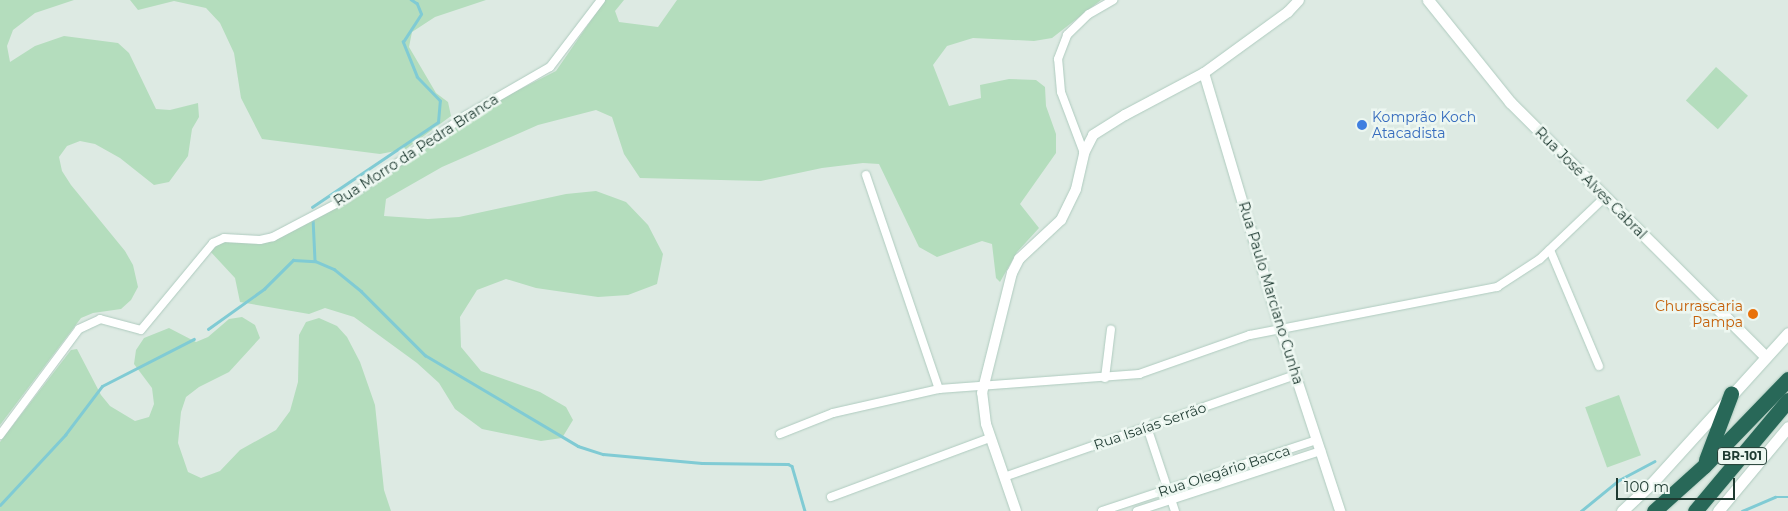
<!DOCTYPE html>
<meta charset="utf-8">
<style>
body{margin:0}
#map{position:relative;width:1788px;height:511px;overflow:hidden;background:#ddeae3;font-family:Montserrat,sans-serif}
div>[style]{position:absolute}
.green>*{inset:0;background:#b4ddbd;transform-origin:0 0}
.stream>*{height:2.5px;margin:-1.25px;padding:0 1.25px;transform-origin:1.25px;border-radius:1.25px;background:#80cbd4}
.roads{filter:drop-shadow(0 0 1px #afcbbf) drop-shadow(0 0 1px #afcbbf)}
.minor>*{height:8px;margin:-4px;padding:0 4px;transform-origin:4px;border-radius:4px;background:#fff}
.tertiary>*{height:10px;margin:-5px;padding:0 5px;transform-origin:5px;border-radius:5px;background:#fff}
.secondary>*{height:11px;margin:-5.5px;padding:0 5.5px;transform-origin:5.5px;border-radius:5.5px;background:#fff}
.motorway>*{height:15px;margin:-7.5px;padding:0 7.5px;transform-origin:7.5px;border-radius:7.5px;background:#286858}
.dots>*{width:14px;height:14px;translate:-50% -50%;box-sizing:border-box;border:2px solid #edf7f1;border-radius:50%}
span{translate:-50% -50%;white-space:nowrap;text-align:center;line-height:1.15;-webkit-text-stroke:5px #edf7f1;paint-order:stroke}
.shield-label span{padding:1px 4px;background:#edf7f1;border:1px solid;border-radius:4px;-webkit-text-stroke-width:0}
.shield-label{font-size:12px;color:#1e3a31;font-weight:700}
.shop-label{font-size:14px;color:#366cbe}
.left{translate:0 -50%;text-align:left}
.street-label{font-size:14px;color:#1e3a31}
.food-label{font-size:14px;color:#c56008}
.right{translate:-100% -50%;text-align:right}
.scale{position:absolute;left:1616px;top:478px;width:119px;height:22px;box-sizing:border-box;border:2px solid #1e3a31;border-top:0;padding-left:6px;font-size:15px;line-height:18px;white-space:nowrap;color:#1e3a31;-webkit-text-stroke:4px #edf7f1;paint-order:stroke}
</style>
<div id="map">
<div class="green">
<div style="clip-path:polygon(0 0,74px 0,35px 13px,13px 30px,7px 46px,10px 62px,35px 46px,64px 36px,118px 43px,129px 53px,156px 109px,170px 110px,198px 103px,199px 117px,192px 129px,188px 156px,169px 182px,154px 185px,120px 158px,95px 144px,80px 141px,67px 146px,59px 157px,62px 171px,71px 185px,125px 251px,133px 265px,138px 287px,131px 300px,121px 309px,93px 313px,81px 318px,0 425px)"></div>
<div style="clip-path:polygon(130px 0,486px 0,435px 17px,412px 32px,409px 47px,436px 93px,448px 102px,451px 116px,406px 149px,380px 154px,262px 139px,241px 98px,234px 53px,220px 23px,206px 8px,174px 1px,138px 10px)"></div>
<div style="clip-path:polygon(605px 0,624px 0,615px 11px,619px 22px,658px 27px,677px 0,1101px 0,1052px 38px,1034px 41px,973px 38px,947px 46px,933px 65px,949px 106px,981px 98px,980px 85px,1009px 79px,1036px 80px,1045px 87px,1046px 106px,1056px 134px,1056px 153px,1020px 204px,1039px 228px,1017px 252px,1000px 282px,996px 278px,992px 244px,982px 241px,937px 257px,919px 247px,879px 164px,863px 163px,822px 168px,761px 181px,640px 178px,624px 154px,612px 117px,596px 110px,538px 125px,442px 167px,386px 199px,384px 216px,428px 219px,459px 217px,566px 194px,596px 191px,626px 202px,648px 225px,663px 254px,657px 284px,628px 295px,598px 297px,536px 288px,506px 279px,477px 290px,460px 317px,461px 347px,481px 371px,540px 392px,566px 407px,573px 420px,562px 438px,541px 441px,482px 429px,455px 409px,439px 383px,417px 363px,354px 317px,325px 308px,309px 314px,240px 302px,235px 278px,209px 250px,222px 242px,263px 242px,348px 199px,465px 117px,556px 71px)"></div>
<div style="left:1716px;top:67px;width:43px;height:45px;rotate:42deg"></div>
<div style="clip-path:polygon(242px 317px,255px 325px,260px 338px,229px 372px,199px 387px,186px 397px,181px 412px,178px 443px,188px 472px,201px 478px,220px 471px,240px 450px,276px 430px,290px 411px,298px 382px,299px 335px,306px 322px,319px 318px,337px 326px,347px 337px,360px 362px,375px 405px,384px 490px,391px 511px,0 511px,0 442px,71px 350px,77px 349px,101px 395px,110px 406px,135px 421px,149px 417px,154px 404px,152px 388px,134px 364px,136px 350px,144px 338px,169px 328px,196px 342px,208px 337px,229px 319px)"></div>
<div style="left:1619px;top:395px;width:64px;height:36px;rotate:70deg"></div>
</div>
<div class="stream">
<div style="left:312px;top:207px;width:152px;rotate:-34deg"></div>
<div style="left:438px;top:122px;width:21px;rotate:-85deg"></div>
<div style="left:440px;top:101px;width:33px;rotate:-134deg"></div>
<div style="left:417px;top:77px;width:38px;rotate:-112deg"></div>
<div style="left:403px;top:42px;width:33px;rotate:-57deg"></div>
<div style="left:421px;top:14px;width:11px;rotate:-112deg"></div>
<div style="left:417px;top:4px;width:7px;rotate:-146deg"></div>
<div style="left:313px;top:218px;width:43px;rotate:87.3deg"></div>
<div style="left:208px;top:329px;width:69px;rotate:-35.5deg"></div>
<div style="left:264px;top:289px;width:41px;rotate:-45deg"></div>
<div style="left:293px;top:260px;width:22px;rotate:3deg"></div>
<div style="left:315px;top:261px;width:21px;rotate:23deg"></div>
<div style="left:334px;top:269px;width:35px;rotate:39deg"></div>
<div style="left:361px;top:291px;width:91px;rotate:45deg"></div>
<div style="left:425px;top:355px;width:178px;rotate:30.7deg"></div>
<div style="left:578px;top:446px;width:26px;rotate:18deg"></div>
<div style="left:603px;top:454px;width:99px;rotate:5.2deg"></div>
<div style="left:702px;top:463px;width:86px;rotate:0.7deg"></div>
<div style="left:788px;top:464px;width:4px;rotate:27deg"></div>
<div style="left:792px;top:466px;width:47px;rotate:73.9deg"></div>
<div style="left:0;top:505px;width:96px;rotate:-47.1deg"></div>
<div style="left:65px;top:435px;width:61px;rotate:-52.9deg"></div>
<div style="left:102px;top:386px;width:103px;rotate:-27.1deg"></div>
<div style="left:1581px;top:511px;width:49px;rotate:-39.2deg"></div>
<div style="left:1619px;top:480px;width:40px;rotate:-28deg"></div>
<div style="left:1742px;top:511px;width:36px;rotate:-23deg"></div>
<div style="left:1775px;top:497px;width:13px"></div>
</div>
<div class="roads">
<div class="minor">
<div style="left:1084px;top:153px;width:65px;rotate:-110.7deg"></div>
<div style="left:1061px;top:92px;width:33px;rotate:-95deg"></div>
<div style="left:1058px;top:59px;width:26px;rotate:-69deg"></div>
<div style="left:1067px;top:35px;width:30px;rotate:-44deg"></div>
<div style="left:1089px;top:14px;width:28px;rotate:-30deg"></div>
<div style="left:866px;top:175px;width:226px;rotate:71.2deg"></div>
<div style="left:1550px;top:250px;width:126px;rotate:67.1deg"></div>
<div style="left:1105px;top:378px;width:49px;rotate:-83deg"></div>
<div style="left:1147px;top:427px;width:89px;rotate:71.6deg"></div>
<div style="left:780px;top:434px;width:57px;rotate:-21.6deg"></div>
<div style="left:833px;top:413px;width:109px;rotate:-12.8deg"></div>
<div style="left:939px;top:389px;width:201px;rotate:-4.3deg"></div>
<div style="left:1139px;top:374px;width:118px;rotate:-19.4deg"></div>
<div style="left:1250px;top:335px;width:252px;rotate:-11deg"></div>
<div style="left:1497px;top:287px;width:51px;rotate:-33.1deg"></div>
<div style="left:1540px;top:259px;width:90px;rotate:-43.6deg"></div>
<div style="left:0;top:435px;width:132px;rotate:-53.3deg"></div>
<div style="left:79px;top:329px;width:23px;rotate:-25deg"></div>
<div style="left:100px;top:319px;width:42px;rotate:15deg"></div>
<div style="left:141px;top:330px;width:113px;rotate:-50.4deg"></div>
<div style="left:213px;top:243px;width:12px;rotate:-24deg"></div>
<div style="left:224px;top:238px;width:36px;rotate:3deg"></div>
<div style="left:260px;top:240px;width:13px;rotate:-13deg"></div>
<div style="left:273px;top:237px;width:84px;rotate:-27.8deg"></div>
<div style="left:347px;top:198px;width:144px;rotate:-34.8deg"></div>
<div style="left:465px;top:116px;width:98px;rotate:-30deg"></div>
<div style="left:550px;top:67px;width:84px;rotate:-52.7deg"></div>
<div style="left:1004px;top:477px;width:309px;rotate:-19.3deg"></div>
<div style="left:831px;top:497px;width:170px;rotate:-20.4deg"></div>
<div style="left:1102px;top:511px;width:226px;rotate:-18.3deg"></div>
<div style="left:1137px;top:511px;width:194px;rotate:-18.1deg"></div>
</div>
<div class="tertiary">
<div style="left:1204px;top:73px;width:266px;rotate:73.4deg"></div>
<div style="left:1280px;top:328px;width:193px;rotate:71.8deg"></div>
<div style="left:1016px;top:511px;width:92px;rotate:-109deg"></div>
<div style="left:986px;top:424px;width:31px;rotate:-97deg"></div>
<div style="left:982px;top:393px;width:124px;rotate:-76deg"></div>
<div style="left:1012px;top:273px;width:16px;rotate:-63deg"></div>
<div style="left:1019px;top:259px;width:57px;rotate:-42.9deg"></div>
<div style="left:1061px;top:220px;width:34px;rotate:-64deg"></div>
<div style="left:1076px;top:189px;width:37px;rotate:-77deg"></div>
<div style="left:1084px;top:153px;width:20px;rotate:-63deg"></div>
<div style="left:1093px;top:135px;width:38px;rotate:-32deg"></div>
<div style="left:1125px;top:115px;width:89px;rotate:-28deg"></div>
<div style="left:1204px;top:73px;width:104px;rotate:-36deg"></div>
<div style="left:1288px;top:12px;width:16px;rotate:-47deg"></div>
</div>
<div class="secondary">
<div style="left:1428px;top:0;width:131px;rotate:51.2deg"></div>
<div style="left:1510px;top:102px;width:361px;rotate:44.9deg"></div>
<div style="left:1622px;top:511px;width:41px;rotate:-43deg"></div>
<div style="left:1652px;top:483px;width:202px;rotate:-47.8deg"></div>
<div style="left:1718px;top:511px;width:109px;rotate:-50.2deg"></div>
</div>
<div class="motorway">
<div style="left:1706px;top:460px;width:71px;rotate:-69.3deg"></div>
<div style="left:1654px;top:511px;width:67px;rotate:-42deg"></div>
<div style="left:1704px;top:466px;width:121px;rotate:-46deg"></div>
<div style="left:1695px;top:511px;width:145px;rotate:-50deg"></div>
</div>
</div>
<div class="dots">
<div style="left:1362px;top:125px;background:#3f7fe0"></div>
<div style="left:1753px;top:314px;background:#e8710a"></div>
</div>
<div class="shield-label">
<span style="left:1742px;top:456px">BR-101</span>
</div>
<div class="shop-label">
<span class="left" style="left:1372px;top:125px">Komprão Koch<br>Atacadista</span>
</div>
<div class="street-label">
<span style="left:416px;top:150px;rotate:-33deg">Rua Morro da Pedra Branca</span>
<span style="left:1591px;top:183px;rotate:45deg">Rua José Alves Cabral</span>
<span style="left:1271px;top:293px;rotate:73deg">Rua Paulo Marciano Cunha</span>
<span style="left:1150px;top:426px;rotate:-19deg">Rua Isaías Serrão</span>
<span style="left:1224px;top:471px;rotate:-18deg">Rua Olegário Bacca</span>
</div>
<div class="food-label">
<span class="right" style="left:1743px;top:314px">Churrascaria<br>Pampa</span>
</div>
<div class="scale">100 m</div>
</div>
